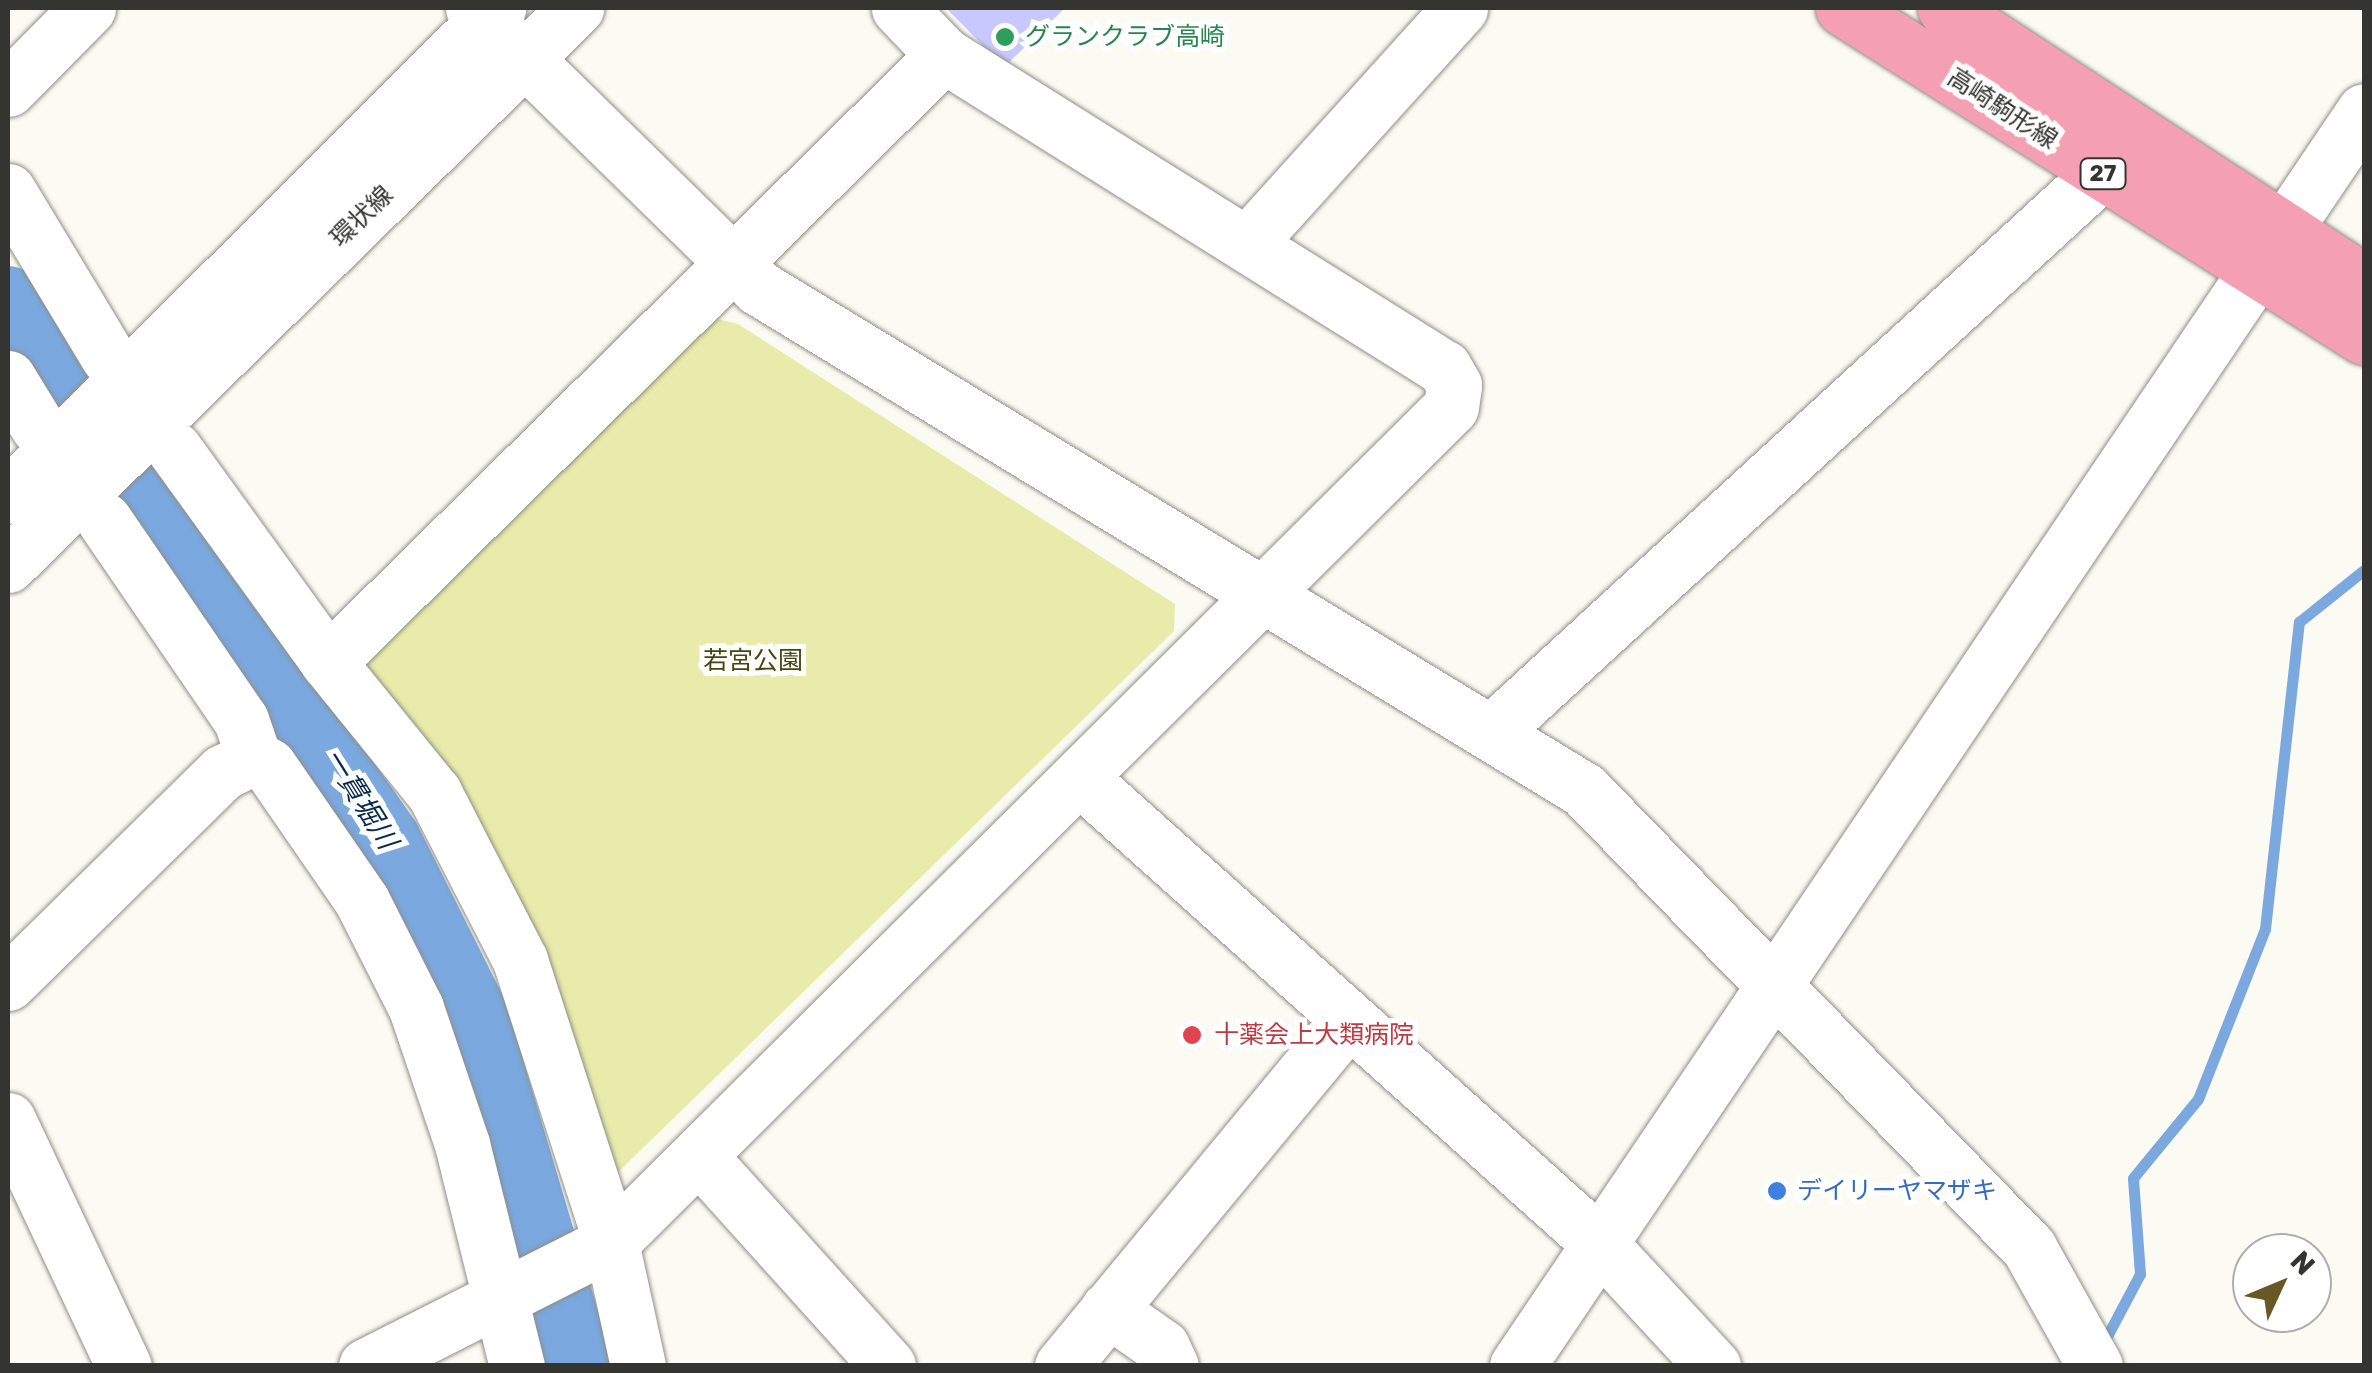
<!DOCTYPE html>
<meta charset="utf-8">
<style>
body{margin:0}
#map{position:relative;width:2372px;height:1373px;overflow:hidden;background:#fcfbf3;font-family:Rubik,"Noto Sans JP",sans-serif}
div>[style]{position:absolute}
.green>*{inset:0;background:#e8eba9}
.stream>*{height:11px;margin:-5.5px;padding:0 5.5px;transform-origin:5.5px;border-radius:5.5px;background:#7aa8df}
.river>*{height:68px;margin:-34px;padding:0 34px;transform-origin:34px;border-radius:34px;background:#7aa8df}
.building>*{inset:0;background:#c8c8fe}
.roads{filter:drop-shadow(0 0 2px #8f8e87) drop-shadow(0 0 2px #8f8e87)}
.minor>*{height:55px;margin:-27.5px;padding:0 27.5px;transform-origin:27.5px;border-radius:27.5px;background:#fff}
.major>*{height:55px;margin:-27.5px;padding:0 27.5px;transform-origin:27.5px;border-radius:27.5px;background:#f59fb5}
.dots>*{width:28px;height:28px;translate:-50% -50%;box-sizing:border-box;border:5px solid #fff;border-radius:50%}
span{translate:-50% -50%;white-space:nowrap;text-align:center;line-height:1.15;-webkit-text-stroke:10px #fff;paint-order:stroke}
.shield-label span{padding:2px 8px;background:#fff;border:2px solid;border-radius:8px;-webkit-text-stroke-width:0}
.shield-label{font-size:22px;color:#343431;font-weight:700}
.leisure-label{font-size:25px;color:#27864d}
.left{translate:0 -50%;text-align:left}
.street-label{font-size:25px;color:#343431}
.park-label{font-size:25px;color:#46470f}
.health-label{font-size:25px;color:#be3a42}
.shop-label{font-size:25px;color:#366cbe}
.water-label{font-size:28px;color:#092b4e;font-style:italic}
.frame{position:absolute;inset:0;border:10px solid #343431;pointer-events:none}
.north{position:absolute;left:2232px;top:1233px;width:100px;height:100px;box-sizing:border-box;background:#fff;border:2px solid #aeaead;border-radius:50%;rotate:46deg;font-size:28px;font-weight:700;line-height:40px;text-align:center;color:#343431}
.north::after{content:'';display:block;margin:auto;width:35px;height:45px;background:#685826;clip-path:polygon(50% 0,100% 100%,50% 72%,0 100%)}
</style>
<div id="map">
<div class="green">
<div style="clip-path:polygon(713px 318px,738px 324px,1175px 604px,1174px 631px,608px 1182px,347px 669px)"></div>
</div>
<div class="stream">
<div style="left:2105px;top:1340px;width:75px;rotate:-62.1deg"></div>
<div style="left:2140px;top:1274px;width:96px;rotate:-94.2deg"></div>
<div style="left:2133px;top:1178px;width:102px;rotate:-50.6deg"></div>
<div style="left:2198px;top:1099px;width:183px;rotate:-68.5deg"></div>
<div style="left:2265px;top:929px;width:309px;rotate:-83.7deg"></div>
<div style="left:2299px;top:622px;width:83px;rotate:-38.7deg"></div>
</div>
<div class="river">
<div style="left:8px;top:300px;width:660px;rotate:54.94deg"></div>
<div style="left:387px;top:840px;width:195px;rotate:63.4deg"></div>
<div style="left:474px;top:1014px;width:367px;rotate:73.4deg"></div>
</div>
<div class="building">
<div style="clip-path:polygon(946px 8px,1065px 8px,1004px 67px)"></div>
</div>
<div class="roads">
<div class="minor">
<div style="left:473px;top:8px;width:400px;rotate:44.4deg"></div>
<div style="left:759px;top:288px;width:966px;rotate:31.32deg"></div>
<div style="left:1584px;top:790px;width:639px;rotate:45.82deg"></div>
<div style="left:2029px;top:1248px;width:135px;rotate:60.8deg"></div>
<div style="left:8px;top:89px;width:114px;rotate:-45.4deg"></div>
<div style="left:8px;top:191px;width:194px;rotate:58.9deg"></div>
<div style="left:1247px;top:244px;width:318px;rotate:-47.9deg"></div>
<div style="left:8px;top:378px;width:57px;rotate:58.5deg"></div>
<div style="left:174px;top:449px;width:263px;rotate:54.1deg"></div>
<div style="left:8px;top:496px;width:692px;rotate:-44.88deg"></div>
<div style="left:104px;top:520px;width:242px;rotate:55.6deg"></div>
<div style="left:241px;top:720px;width:39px;rotate:71deg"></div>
<div style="left:8px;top:565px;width:796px;rotate:-44.44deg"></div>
<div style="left:1493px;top:731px;width:825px;rotate:-42.54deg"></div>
<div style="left:1080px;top:778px;width:697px;rotate:41.86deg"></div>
<div style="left:1599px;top:1243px;width:168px;rotate:47.2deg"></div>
<div style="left:8px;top:983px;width:301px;rotate:-44.5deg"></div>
<div style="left:223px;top:772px;width:34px;rotate:-26deg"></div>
<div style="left:254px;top:757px;width:17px;rotate:31deg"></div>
<div style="left:269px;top:766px;width:164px;rotate:55.4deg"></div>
<div style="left:362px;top:901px;width:120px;rotate:63.2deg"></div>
<div style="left:416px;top:1008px;width:144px;rotate:71.3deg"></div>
<div style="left:462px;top:1144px;width:229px;rotate:76.1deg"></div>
<div style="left:8px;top:1120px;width:272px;rotate:64.8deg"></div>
<div style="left:700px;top:1157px;width:281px;rotate:48deg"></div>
<div style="left:1108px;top:1309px;width:66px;rotate:35.1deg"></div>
<div style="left:1162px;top:1347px;width:21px;rotate:65deg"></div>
<div style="left:366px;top:1366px;width:275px;rotate:-26.8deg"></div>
<div style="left:611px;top:1242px;width:1184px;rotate:-44.83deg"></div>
<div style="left:1451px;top:407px;width:22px;rotate:-82deg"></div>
<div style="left:1454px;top:385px;width:20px;rotate:-120deg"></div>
<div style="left:1444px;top:368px;width:590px;rotate:-147.95deg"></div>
<div style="left:944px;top:55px;width:65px;rotate:-133.8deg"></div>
<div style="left:638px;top:1366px;width:127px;rotate:-102.3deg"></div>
<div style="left:611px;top:1242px;width:296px;rotate:-107.9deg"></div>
<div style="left:520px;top:960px;width:188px;rotate:-117.2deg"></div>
<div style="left:434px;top:793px;width:169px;rotate:-129deg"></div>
<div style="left:328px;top:662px;width:865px;rotate:-44.58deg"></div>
<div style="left:1062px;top:1366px;width:447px;rotate:-50.4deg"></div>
<div style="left:1517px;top:1366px;width:1514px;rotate:-55.98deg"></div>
</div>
<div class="major">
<div style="left:1843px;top:8px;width:616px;rotate:32.27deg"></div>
<div style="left:1945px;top:8px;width:501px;rotate:33.18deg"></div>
</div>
</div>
<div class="dots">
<div style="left:1005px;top:37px;background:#2e9e5b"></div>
<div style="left:1192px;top:1035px;background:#e0444e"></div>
<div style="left:1777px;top:1191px;background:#3f7fe0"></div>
</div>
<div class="shield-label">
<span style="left:2103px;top:174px">27</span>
</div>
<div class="leisure-label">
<span class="left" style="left:1025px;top:37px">グランクラブ高崎</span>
</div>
<div class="street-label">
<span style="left:2002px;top:109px;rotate:33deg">高崎駒形線</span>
<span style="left:362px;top:217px;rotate:-44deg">環状線</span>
</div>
<div class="park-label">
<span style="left:753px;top:661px">若宮公園</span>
</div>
<div class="health-label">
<span class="left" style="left:1214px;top:1035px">十薬会上大類病院</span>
</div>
<div class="shop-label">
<span class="left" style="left:1797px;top:1191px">デイリーヤマザキ</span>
</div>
<div class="water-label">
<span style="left:360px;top:799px;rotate:58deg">一貫堀川</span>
</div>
<div class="frame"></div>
<div class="north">N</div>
</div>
